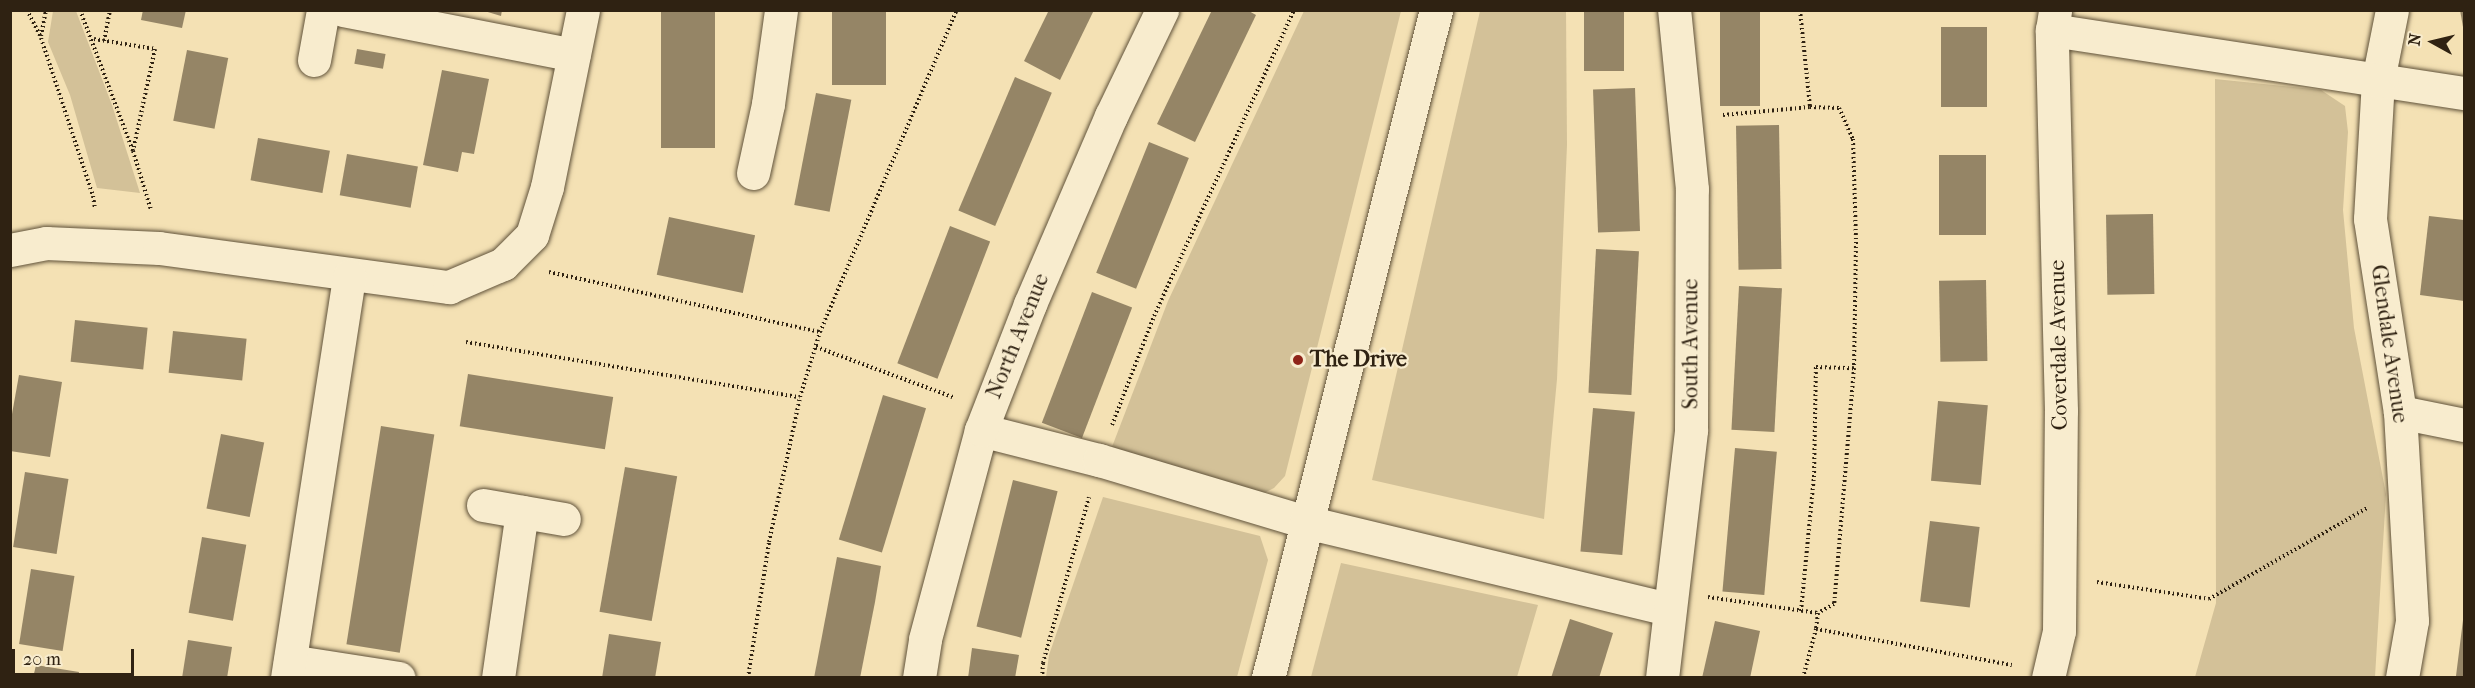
<!DOCTYPE html>
<style>
body{margin:0}
#map{position:relative;width:2475px;height:688px;overflow:hidden;background:#f4e1b4;font-family:"IM FELL French Canon",serif}
div>[style]{position:absolute}
.green>*{inset:0;background:#d3c198}
.building>*{inset:0;background:#958566;transform-origin:0 0}
.path>*{height:4px;margin-top:-2px;transform-origin:0;background:repeating-linear-gradient(90deg,#2f2212 0 1.5px,transparent 0 4.5px)}
.roads{filter:drop-shadow(0 0 2px #60523a) drop-shadow(0 0 2px #60523a)}
.minor>*{height:33px;margin:-16.5px;padding:0 16.5px;transform-origin:16.5px;border-radius:16.5px;background:#f8ecce}
.dots>*{width:16px;height:16px;translate:-50% -50%;box-sizing:border-box;border:3px solid #f8ecce;border-radius:50%}
span{translate:-50% -50%;white-space:nowrap;text-align:center;line-height:1.15;-webkit-text-stroke:4.5px #f8ecce;paint-order:stroke}
.street-label{font-size:22px;color:#2f2212}
.poi-label{font-size:22px;color:#2f2212;font-weight:700}
.left{translate:0 -50%;text-align:left}
.frame{position:absolute;inset:0;border:12px solid #2f2212;pointer-events:none}
.north{position:absolute;left:2403px;top:12px;width:60px;height:60px;-webkit-text-stroke:4px #f8ecce;paint-order:stroke;rotate:278deg;font-size:16px;font-weight:700;line-height:24px;text-align:center;color:#2f2212}
.north::after{content:'';display:block;margin:auto;width:21px;height:27px;background:#2f2212;clip-path:polygon(50% 0,100% 100%,50% 72%,0 100%)}
.scale{position:absolute;left:12px;top:649px;width:122px;height:27px;box-sizing:border-box;border:3px solid #2f2212;border-top:0;padding-left:8px;font-size:18px;line-height:21px;white-space:nowrap;color:#2f2212;-webkit-text-stroke:4px #f8ecce;paint-order:stroke}
</style>
<div id="map">
<div class="green">
<div style="clip-path:polygon(53px 11px,76px 11px,112px 105px,140px 193px,97px 188px,70px 95px,48px 42px)"></div>
<div style="clip-path:polygon(1304px 11px,1401px 11px,1285px 476px,1274px 488px,1262px 494px,1110px 452px,1168px 301px)"></div>
<div style="clip-path:polygon(1480px 11px,1566px 11px,1567px 145px,1557px 379px,1544px 519px,1372px 480px)"></div>
<div style="clip-path:polygon(2215px 79px,2321px 90px,2345px 106px,2348px 132px,2343px 210px,2354px 328px,2386px 494px,2375px 677px,2195px 677px,2216px 603px)"></div>
<div style="clip-path:polygon(1103px 497px,1260px 536px,1268px 560px,1237px 677px,1046px 677px,1049px 655px)"></div>
<div style="clip-path:polygon(1341px 563px,1538px 605px,1517px 677px,1311px 677px)"></div>
</div>
<div class="building">
<div style="clip-path:polygon(143px 10px,186px 10px,182px 28px,141px 20px)"></div>
<div style="clip-path:polygon(481px 10px,502px 10px,501px 16px)"></div>
<div style="left:661px;top:10px;width:54px;height:138px"></div>
<div style="left:832px;top:10px;width:54px;height:75px"></div>
<div style="clip-path:polygon(1049px 10px,1094px 10px,1060px 80px,1024px 61px)"></div>
<div style="clip-path:polygon(1212px 10px,1247px 10px,1256px 15px,1195px 142px,1157px 124px)"></div>
<div style="left:1584px;top:10px;width:40px;height:61px"></div>
<div style="left:1720px;top:10px;width:40px;height:96px"></div>
<div style="clip-path:polygon(2460px 10px,2464px 10px,2464px 27px,2463px 27px)"></div>
<div style="left:1941px;top:27px;width:46px;height:80px"></div>
<div style="left:357px;top:49px;width:29px;height:15px;rotate:10deg"></div>
<div style="left:187px;top:50px;width:42px;height:72px;rotate:11deg"></div>
<div style="clip-path:polygon(442px 70px,489px 79px,474px 154px,462px 152px,458px 172px,423px 165px)"></div>
<div style="left:1015px;top:77px;width:40px;height:145px;rotate:23deg"></div>
<div style="left:1635px;top:88px;width:143px;height:42px;rotate:88deg"></div>
<div style="left:816px;top:93px;width:36px;height:114px;rotate:11deg"></div>
<div style="left:1779px;top:125px;width:144px;height:43px;rotate:89deg"></div>
<div style="left:258px;top:138px;width:73px;height:43px;rotate:10deg"></div>
<div style="left:1149px;top:142px;width:43px;height:141px;rotate:22deg"></div>
<div style="left:347px;top:154px;width:72px;height:42px;rotate:10deg"></div>
<div style="left:1939px;top:155px;width:47px;height:80px"></div>
<div style="left:2153px;top:214px;width:80px;height:47px;rotate:89deg"></div>
<div style="clip-path:polygon(2429px 216px,2464px 220px,2464px 301px,2420px 295px)"></div>
<div style="left:669px;top:217px;width:88px;height:59px;rotate:12deg"></div>
<div style="left:950px;top:226px;width:43px;height:147px;rotate:21deg"></div>
<div style="left:1596px;top:249px;width:43px;height:144px;rotate:3deg"></div>
<div style="left:1986px;top:280px;width:81px;height:47px;rotate:89deg"></div>
<div style="left:1739px;top:286px;width:43px;height:144px;rotate:3deg"></div>
<div style="left:1092px;top:292px;width:43px;height:140px;rotate:21deg"></div>
<div style="left:75px;top:320px;width:73px;height:42px;rotate:6deg"></div>
<div style="left:173px;top:331px;width:74px;height:42px;rotate:6deg"></div>
<div style="left:468px;top:374px;width:147px;height:53px;rotate:9deg"></div>
<div style="clip-path:polygon(19px 375px,62px 382px,50px 457px,10px 451px,10px 425px)"></div>
<div style="left:883px;top:395px;width:45px;height:151px;rotate:17deg"></div>
<div style="left:1938px;top:401px;width:50px;height:80px;rotate:5deg"></div>
<div style="left:1593px;top:408px;width:42px;height:144px;rotate:5deg"></div>
<div style="left:381px;top:426px;width:54px;height:221px;rotate:9deg"></div>
<div style="left:221px;top:434px;width:44px;height:76px;rotate:11deg"></div>
<div style="left:1735px;top:448px;width:42px;height:144px;rotate:5deg"></div>
<div style="left:625px;top:467px;width:53px;height:147px;rotate:10deg"></div>
<div style="left:25px;top:472px;width:44px;height:76px;rotate:9deg"></div>
<div style="left:1013px;top:480px;width:46px;height:151px;rotate:14deg"></div>
<div style="left:1930px;top:521px;width:50px;height:81px;rotate:7deg"></div>
<div style="left:202px;top:537px;width:45px;height:77px;rotate:10deg"></div>
<div style="clip-path:polygon(837px 557px,881px 566px,875px 602px,860px 678px,814px 678px)"></div>
<div style="left:31px;top:569px;width:44px;height:76px;rotate:9deg"></div>
<div style="clip-path:polygon(1570px 619px,1613px 633px,1599px 678px,1551px 678px)"></div>
<div style="clip-path:polygon(2463px 620px,2464px 620px,2464px 677px,2456px 676px)"></div>
<div style="clip-path:polygon(1715px 621px,1760px 631px,1750px 678px,1702px 678px)"></div>
<div style="clip-path:polygon(609px 634px,661px 642px,655px 678px,602px 678px)"></div>
<div style="clip-path:polygon(188px 640px,232px 647px,227px 678px,182px 678px)"></div>
<div style="clip-path:polygon(972px 648px,1019px 655px,1015px 678px,968px 678px)"></div>
<div style="clip-path:polygon(36px 665px,79px 672px,78px 678px,33px 678px)"></div>
</div>
<div class="path">
<div style="left:27px;top:10px;width:31px;rotate:63deg"></div>
<div style="left:41px;top:38px;width:166px;rotate:71.8deg"></div>
<div style="left:93px;top:196px;width:12px;rotate:81deg"></div>
<div style="left:80px;top:10px;width:151px;rotate:69.4deg"></div>
<div style="left:133px;top:151px;width:62px;rotate:73deg"></div>
<div style="left:1800px;top:10px;width:98px;rotate:84.1deg"></div>
<div style="left:41px;top:36px;width:26px;rotate:-79deg"></div>
<div style="left:94px;top:39px;width:62px;rotate:9.3deg"></div>
<div style="left:155px;top:49px;width:104px;rotate:102.2deg"></div>
<div style="left:104px;top:41px;width:32px;rotate:-79deg"></div>
<div style="left:1723px;top:115px;width:87px;rotate:-5.3deg"></div>
<div style="left:1810px;top:107px;width:29px;rotate:2deg"></div>
<div style="left:1839px;top:108px;width:34px;rotate:66deg"></div>
<div style="left:1853px;top:139px;width:103px;rotate:88.3deg"></div>
<div style="left:1856px;top:242px;width:126px;rotate:90.9deg"></div>
<div style="left:1854px;top:368px;width:237px;rotate:94.8deg"></div>
<div style="left:1834px;top:604px;width:18px;rotate:151deg"></div>
<div style="left:549px;top:272px;width:278px;rotate:12.5deg"></div>
<div style="left:466px;top:342px;width:338px;rotate:9.4deg"></div>
<div style="left:816px;top:347px;width:146px;rotate:20.1deg"></div>
<div style="left:1112px;top:425px;width:117px;rotate:-68.9deg"></div>
<div style="left:1154px;top:316px;width:337px;rotate:-65.4deg"></div>
<div style="left:2097px;top:582px;width:113px;rotate:8.6deg"></div>
<div style="left:2209px;top:599px;width:182px;rotate:-29.9deg"></div>
<div style="left:1708px;top:597px;width:111px;rotate:8.3deg"></div>
<div style="left:1818px;top:613px;width:16px;rotate:97deg"></div>
<div style="left:1816px;top:629px;width:199px;rotate:10.4deg"></div>
<div style="left:1801px;top:611px;width:135px;rotate:-84.5deg"></div>
<div style="left:1814px;top:477px;width:110px;rotate:-89deg"></div>
<div style="left:1816px;top:367px;width:38px;rotate:2deg"></div>
<div style="left:748px;top:678px;width:138px;rotate:-81.2deg"></div>
<div style="left:769px;top:542px;width:148px;rotate:-77.9deg"></div>
<div style="left:800px;top:397px;width:68px;rotate:-72.9deg"></div>
<div style="left:820px;top:332px;width:350px;rotate:-67deg"></div>
<div style="left:1042px;top:678px;width:15px;rotate:-86deg"></div>
<div style="left:1043px;top:663px;width:172px;rotate:-74.5deg"></div>
<div style="left:1803px;top:678px;width:51px;rotate:-75.1deg"></div>
</div>
<div class="roads">
<div class="minor">
<div style="left:343px;top:10px;width:235px;rotate:11deg"></div>
<div style="left:2392px;top:10px;width:71px;rotate:101.3deg"></div>
<div style="left:2378px;top:80px;width:139px;rotate:93.3deg"></div>
<div style="left:2370px;top:219px;width:195px;rotate:81.2deg"></div>
<div style="left:2400px;top:412px;width:209px;rotate:86.7deg"></div>
<div style="left:2412px;top:621px;width:58px;rotate:100deg"></div>
<div style="left:2052px;top:30px;width:417px;rotate:8.7deg"></div>
<div style="left:314px;top:60px;width:51px;rotate:-79.8deg"></div>
<div style="left:753px;top:173px;width:71px;rotate:-77.7deg"></div>
<div style="left:768px;top:104px;width:95px;rotate:-82.1deg"></div>
<div style="left:10px;top:250px;width:37px;rotate:-11deg"></div>
<div style="left:46px;top:243px;width:113px;rotate:2.5deg"></div>
<div style="left:159px;top:248px;width:293px;rotate:7.7deg"></div>
<div style="left:449px;top:287px;width:59px;rotate:-23.1deg"></div>
<div style="left:503px;top:264px;width:41px;rotate:-45deg"></div>
<div style="left:532px;top:235px;width:50px;rotate:-72.6deg"></div>
<div style="left:547px;top:187px;width:181px;rotate:-78.5deg"></div>
<div style="left:2400px;top:412px;width:65px;rotate:11.5deg"></div>
<div style="left:981px;top:430px;width:122px;rotate:14.3deg"></div>
<div style="left:1099px;top:460px;width:216px;rotate:16.7deg"></div>
<div style="left:1306px;top:522px;width:373px;rotate:13.5deg"></div>
<div style="left:483px;top:505px;width:82px;rotate:9.8deg"></div>
<div style="left:290px;top:661px;width:110px;rotate:8.9deg"></div>
<div style="left:287px;top:678px;width:407px;rotate:-81.2deg"></div>
<div style="left:498px;top:678px;width:168px;rotate:-81.8deg"></div>
<div style="left:919px;top:678px;width:39px;rotate:-81deg"></div>
<div style="left:925px;top:639px;width:216px;rotate:-75deg"></div>
<div style="left:981px;top:430px;width:135px;rotate:-68.7deg"></div>
<div style="left:1030px;top:304px;width:205px;rotate:-66.7deg"></div>
<div style="left:1111px;top:116px;width:118px;rotate:-64.3deg"></div>
<div style="left:1268px;top:678px;width:689px;rotate:-75.88deg"></div>
<div style="left:1662px;top:678px;width:250px;rotate:-83.3deg"></div>
<div style="left:1691px;top:430px;width:241px;rotate:-89.8deg"></div>
<div style="left:1692px;top:189px;width:180px;rotate:-95.7deg"></div>
<div style="left:2048px;top:678px;width:48px;rotate:-76.8deg"></div>
<div style="left:2059px;top:631px;width:220px;rotate:-89.5deg"></div>
<div style="left:2061px;top:411px;width:381px;rotate:-91.4deg"></div>
<div style="left:2052px;top:30px;width:20px;rotate:-81deg"></div>
</div>
</div>
<div class="dots">
<div style="left:1298px;top:360px;background:#8f2418"></div>
</div>
<div class="street-label">
<span style="left:1018px;top:336px;rotate:-68deg">North Avenue</span>
<span style="left:1691px;top:344px;rotate:-90deg">South Avenue</span>
<span style="left:2389px;top:344px;rotate:82deg">Glendale Avenue</span>
<span style="left:2059px;top:345px;rotate:-91deg">Coverdale Avenue</span>
</div>
<div class="poi-label">
<span class="left" style="left:1310px;top:360px">The Drive</span>
</div>
<div class="frame"></div>
<div class="north">N</div>
<div class="scale">20 m</div>
</div>
